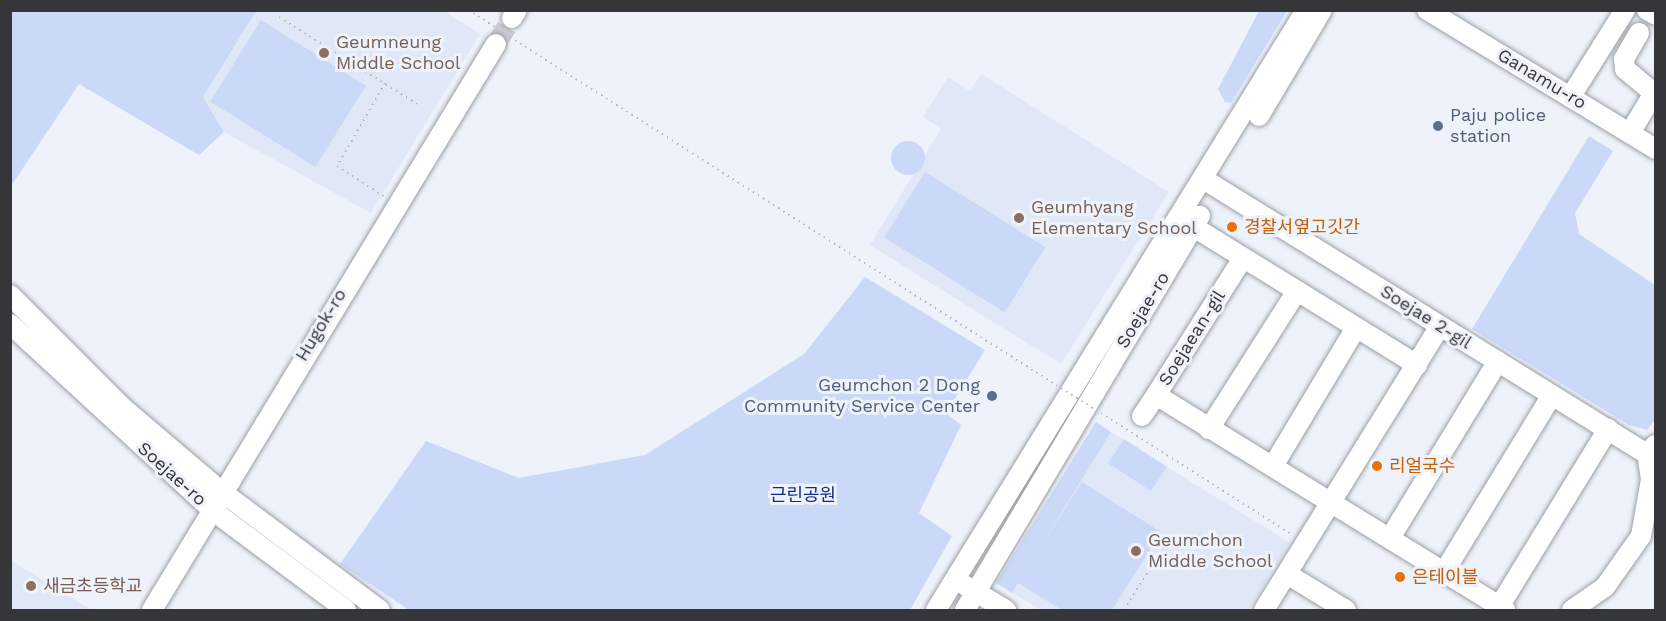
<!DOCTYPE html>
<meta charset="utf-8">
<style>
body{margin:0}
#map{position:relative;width:1666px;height:621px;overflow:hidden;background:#eef2fa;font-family:"Work Sans","Noto Sans KR",sans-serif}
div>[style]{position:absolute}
.built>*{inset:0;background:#e0e8f7}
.green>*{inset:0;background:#cad9f7;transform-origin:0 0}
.round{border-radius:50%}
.minor-tunnel>*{height:20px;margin-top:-10px;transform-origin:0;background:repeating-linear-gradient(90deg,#c9ccd3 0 20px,transparent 0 30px)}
.path>*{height:2px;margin-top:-1px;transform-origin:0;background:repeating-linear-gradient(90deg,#b3b6bd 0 1.5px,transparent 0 6px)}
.roads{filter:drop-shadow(0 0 2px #9b9fa7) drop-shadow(0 0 2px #9b9fa7)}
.minor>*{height:20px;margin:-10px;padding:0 10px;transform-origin:10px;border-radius:10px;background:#fff}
.path-bridge>*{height:2px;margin-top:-1px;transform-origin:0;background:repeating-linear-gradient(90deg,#b3b6bd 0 1.5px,transparent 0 6px)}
.dots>*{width:16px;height:16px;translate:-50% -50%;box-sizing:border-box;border:3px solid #eef2fa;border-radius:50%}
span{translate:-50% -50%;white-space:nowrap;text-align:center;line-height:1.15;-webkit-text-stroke:6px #eef2fa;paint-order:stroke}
.education-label{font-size:18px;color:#785e54}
.left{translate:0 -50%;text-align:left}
.street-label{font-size:18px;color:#343639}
.service-label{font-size:18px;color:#4e5e75}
.right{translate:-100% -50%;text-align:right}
.food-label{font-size:18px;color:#c56008}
.park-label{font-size:18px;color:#0f2d8a}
.frame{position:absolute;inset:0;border:12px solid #343639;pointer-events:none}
</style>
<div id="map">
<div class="built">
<div style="clip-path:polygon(256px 11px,444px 11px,480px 34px,371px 213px,224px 132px,203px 97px)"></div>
<div style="clip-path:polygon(981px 74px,1169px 192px,1061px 364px,870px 245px,941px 129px,923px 117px,948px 77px,970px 91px)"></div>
<div style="clip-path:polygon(1111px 432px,1290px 543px,1248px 610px,1041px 610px,1012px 593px)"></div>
<div style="clip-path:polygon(11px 561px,92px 610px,11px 610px)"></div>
</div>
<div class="green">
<div style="clip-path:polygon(11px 10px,256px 11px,203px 97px,224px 132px,199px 155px,79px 84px,11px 186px)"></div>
<div style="clip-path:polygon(1259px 11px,1287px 11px,1231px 103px,1225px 102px,1218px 89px)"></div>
<div style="left:261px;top:20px;width:124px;height:96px;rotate:32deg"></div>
<div style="clip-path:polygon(1589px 136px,1613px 151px,1575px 213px,1579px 234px,1655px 285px,1655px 420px,1647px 430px,1629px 425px,1472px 329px)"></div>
<div class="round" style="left:891px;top:141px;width:34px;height:34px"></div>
<div style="left:925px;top:172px;width:142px;height:77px;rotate:32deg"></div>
<div style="clip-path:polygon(865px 277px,985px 350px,946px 413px,961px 425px,919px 513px,952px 536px,910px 610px,409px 610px,340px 564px,426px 441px,519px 478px,645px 455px,804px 354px)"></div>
<div style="clip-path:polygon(1096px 422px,1111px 432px,1041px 546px,1082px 482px,1161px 532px,1112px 610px,1062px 610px,1018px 583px,1012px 593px,996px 583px)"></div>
<div style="left:1124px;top:439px;width:51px;height:29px;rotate:33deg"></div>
</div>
<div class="minor-tunnel">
<div style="left:496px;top:44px;width:31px;rotate:-58deg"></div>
</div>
<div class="path">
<div style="left:468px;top:10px;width:32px;rotate:32deg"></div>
<div style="left:279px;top:17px;width:163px;rotate:32.2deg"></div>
<div style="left:510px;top:37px;width:647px;rotate:32.51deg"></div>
<div style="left:385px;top:83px;width:96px;rotate:120deg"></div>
<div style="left:337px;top:166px;width:57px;rotate:32.9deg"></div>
<div style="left:1101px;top:413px;width:225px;rotate:32.5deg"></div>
<div style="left:1124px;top:610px;width:85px;rotate:-58deg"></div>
</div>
<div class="roads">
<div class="minor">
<div style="left:1427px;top:10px;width:268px;rotate:31.3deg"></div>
<div style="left:1647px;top:10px;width:10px;rotate:29deg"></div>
<div style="left:512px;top:18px;width:9px;rotate:-58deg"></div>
<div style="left:1639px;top:33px;width:30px;rotate:120deg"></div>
<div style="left:1624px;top:59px;width:10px;rotate:84deg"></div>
<div style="left:1625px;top:69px;width:33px;rotate:40deg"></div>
<div style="left:1571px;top:96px;width:102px;rotate:-57.9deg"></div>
<div style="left:1259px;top:116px;width:123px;rotate:-59.3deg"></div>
<div style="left:1630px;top:133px;width:47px;rotate:-59deg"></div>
<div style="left:1205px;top:180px;width:520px;rotate:31.8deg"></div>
<div style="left:1184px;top:221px;width:274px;rotate:31.7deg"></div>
<div style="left:1243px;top:258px;width:162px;rotate:122.4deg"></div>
<div style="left:1156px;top:395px;width:410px;rotate:31.6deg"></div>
<div style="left:10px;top:295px;width:158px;rotate:45deg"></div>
<div style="left:122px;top:407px;width:131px;rotate:40.4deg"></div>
<div style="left:222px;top:492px;width:197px;rotate:36.8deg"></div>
<div style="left:10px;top:324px;width:275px;rotate:42.6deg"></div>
<div style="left:212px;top:510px;width:167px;rotate:36.7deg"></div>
<div style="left:1142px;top:416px;width:25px;rotate:-56deg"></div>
<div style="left:1209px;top:429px;width:164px;rotate:-57.5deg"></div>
<div style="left:1273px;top:466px;width:161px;rotate:-59deg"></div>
<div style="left:1390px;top:538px;width:207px;rotate:-58.6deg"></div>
<div style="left:1444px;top:572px;width:207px;rotate:-58.6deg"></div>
<div style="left:1287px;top:574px;width:69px;rotate:31.4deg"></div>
<div style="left:966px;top:586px;width:47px;rotate:31deg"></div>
<div style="left:1499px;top:607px;width:209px;rotate:-58.5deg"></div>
<div style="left:152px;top:610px;width:662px;rotate:-58.71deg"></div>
<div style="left:936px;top:610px;width:705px;rotate:-58.34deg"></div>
<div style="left:965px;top:610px;width:459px;rotate:-59.2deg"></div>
<div style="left:1264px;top:610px;width:334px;rotate:-58.2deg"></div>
<div style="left:1572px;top:610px;width:40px;rotate:-34.9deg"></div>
<div style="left:1605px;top:587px;width:62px;rotate:-54.8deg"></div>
<div style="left:1641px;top:536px;width:58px;rotate:-80deg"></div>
<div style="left:1651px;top:479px;width:25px;rotate:-99deg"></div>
<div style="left:1647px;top:454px;width:12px;rotate:-48deg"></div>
</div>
</div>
<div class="path-bridge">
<div style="left:1056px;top:385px;width:47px;rotate:32deg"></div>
</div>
<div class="dots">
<div style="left:324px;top:53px;background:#8d6e63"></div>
<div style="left:1438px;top:126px;background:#5c6f8a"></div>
<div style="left:1019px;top:218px;background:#8d6e63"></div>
<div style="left:1232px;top:227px;background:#e8710a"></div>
<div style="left:992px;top:396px;background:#5c6f8a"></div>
<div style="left:1377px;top:466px;background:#e8710a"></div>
<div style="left:1136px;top:551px;background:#8d6e63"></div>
<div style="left:1400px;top:577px;background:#e8710a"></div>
<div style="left:31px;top:586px;background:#8d6e63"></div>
</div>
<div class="education-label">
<span class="left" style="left:336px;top:53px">Geumneung<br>Middle School</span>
<span class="left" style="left:1031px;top:218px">Geumhyang<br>Elementary School</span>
<span class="left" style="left:1148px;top:551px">Geumchon<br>Middle School</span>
<span class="left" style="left:43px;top:586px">새금초등학교</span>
</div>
<div class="street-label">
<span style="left:1542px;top:79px;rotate:31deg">Ganamu-ro</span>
<span style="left:1143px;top:310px;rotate:-59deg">Soejae-ro</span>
<span style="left:1426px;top:317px;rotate:32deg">Soejae 2-gil</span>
<span style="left:321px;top:325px;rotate:-59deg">Hugok-ro</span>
<span style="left:1192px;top:338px;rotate:-58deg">Soejaean-gil</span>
<span style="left:172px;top:474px;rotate:42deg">Soejae-ro</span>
</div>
<div class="service-label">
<span class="left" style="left:1450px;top:126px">Paju police<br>station</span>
<span class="right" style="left:980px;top:396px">Geumchon 2 Dong<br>Community Service Center</span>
</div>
<div class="food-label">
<span class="left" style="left:1244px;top:227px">경찰서옆고깃간</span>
<span class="left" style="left:1389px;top:466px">리얼국수</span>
<span class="left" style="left:1412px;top:577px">은테이블</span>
</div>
<div class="park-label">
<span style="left:803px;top:495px">근린공원</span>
</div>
<div class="frame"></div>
</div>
